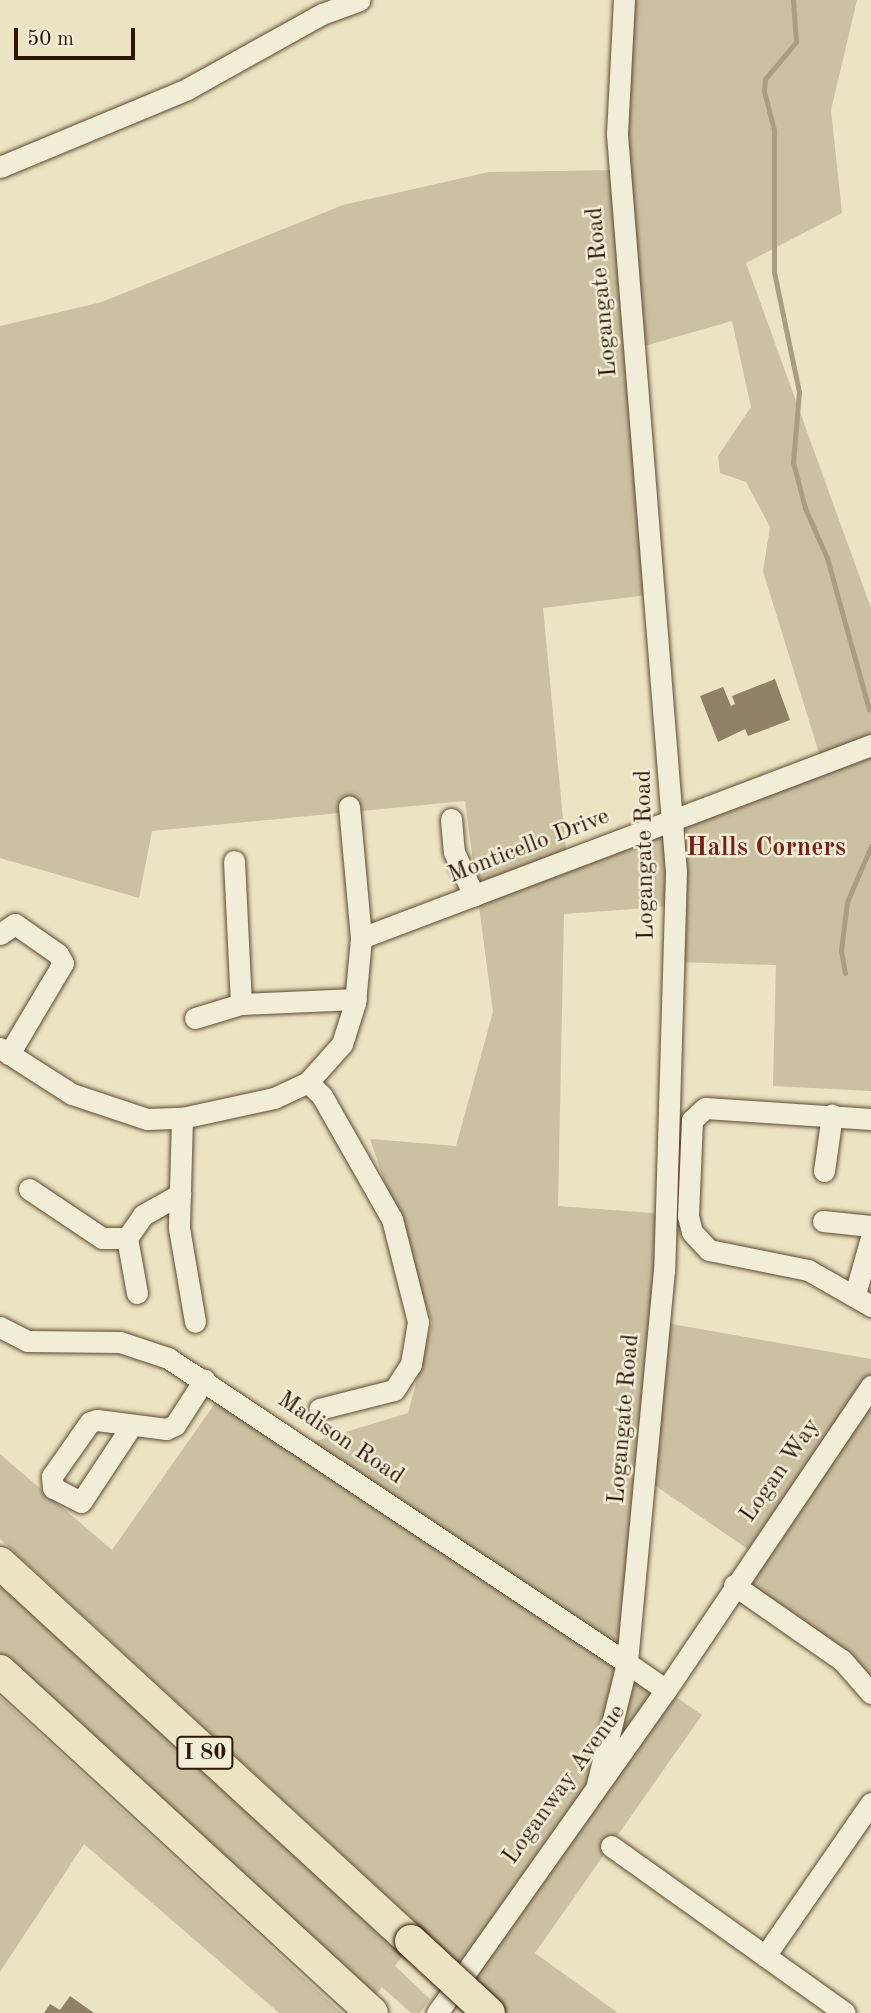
<!DOCTYPE html>
<style>
body{margin:0}
#map{position:relative;width:871px;height:2013px;overflow:hidden;background:#ebe3c2;font-family:"Old Standard TT",serif}
div>[style]{position:absolute}
.green>*{inset:0;background:#cbc0a2}
.stream>*{height:5px;margin:-2.5px;padding:0 2.5px;transform-origin:2.5px;border-radius:2.5px;background:#aa9e81}
.building>*{inset:0;background:#908166}
.roads{filter:drop-shadow(0 0 2px #5c4a33) drop-shadow(0 0 2px #5c4a33)}
.minor>*{height:21px;margin:-10.5px;padding:0 10.5px;transform-origin:10.5px;border-radius:10.5px;background:#f2edd7}
.highway>*{height:32px;margin:-16px;padding:0 16px;transform-origin:16px;border-radius:16px;background:#ebe3c2}
.bridges{filter:drop-shadow(0 0 2px #2d1703) drop-shadow(0 0 2px #2d1703)}
.highway-bridge>*{height:32px;margin:-16px;padding:0 16px;transform-origin:16px;border-radius:16px;background:#ebe3c2}
span{translate:-50% -50%;white-space:nowrap;text-align:center;line-height:1.15;-webkit-text-stroke:5px #f2edd7;paint-order:stroke}
.shield-label span{padding:2px 5px;background:#f2edd7;border:2px solid;border-radius:5px;-webkit-text-stroke-width:0}
.shield-label{font-size:23px;color:#2d1703;font-weight:700}
.street-label{font-size:24px;color:#2d1703}
.neighbourhood-label{font-size:26px;color:#7a1f14;font-weight:700}
.scale{position:absolute;left:14px;top:28px;width:121px;height:32px;box-sizing:border-box;border:4px solid #2d1703;border-top:0;padding-left:9px;font-size:21px;line-height:24px;white-space:nowrap;color:#2d1703;-webkit-text-stroke:5px #f2edd7;paint-order:stroke}
</style>
<div id="map">
<div class="green">
<div style="clip-path:polygon(evenodd,624px 0,857px 0,831px 110px,842px 213px,746px 263px,871px 608px,871px 1091px,773px 1086px,776px 965px,674px 962px,675px 906px,564px 914px,558px 1206px,666px 1214px,660px 1322px,871px 1359px,871px 1693px,734px 1585px,755px 1554px,647px 1480px,627px 1663px,702px 1715px,535px 1953px,618px 2013px,489px 2013px,411px 1941px,422px 1928px,0 1539px,0 1454px,112px 1550px,223px 1392px,303px 1445px,408px 1413px,432px 1323px,370px 1139px,456px 1146px,493px 1012px,465px 801px,152px 831px,139px 898px,0 858px,0 326px,102px 302px,343px 205px,489px 172px,619px 170px,624px 0,732px 321px,751px 407px,718px 456px,720px 473px,746px 482px,770px 527px,763px 571px,822px 763px,567px 861px,543px 608px,655px 594px,634px 349px,732px 321px)"></div>
<div style="clip-path:polygon(0 1579px,404px 1954px,395px 1966px,430px 1999px,420px 2013px,411px 2013px,382px 1987px,372px 2000px,0 1655px)"></div>
<div style="clip-path:polygon(0 1697px,29px 1724px,342px 2013px,279px 2013px,84px 1844px,0 1972px)"></div>
</div>
<div class="stream">
<div style="left:793px;top:0;width:42px;rotate:85.9deg"></div>
<div style="left:796px;top:42px;width:48px;rotate:130deg"></div>
<div style="left:765px;top:79px;width:12px;rotate:95deg"></div>
<div style="left:764px;top:91px;width:40px;rotate:75.6deg"></div>
<div style="left:774px;top:130px;width:142px;rotate:90deg"></div>
<div style="left:774px;top:272px;width:123px;rotate:78.2deg"></div>
<div style="left:799px;top:392px;width:70px;rotate:94.9deg"></div>
<div style="left:793px;top:462px;width:48px;rotate:75.4deg"></div>
<div style="left:805px;top:508px;width:55px;rotate:66.3deg"></div>
<div style="left:827px;top:558px;width:157px;rotate:74.5deg"></div>
<div style="left:845px;top:973px;width:23px;rotate:-100deg"></div>
<div style="left:841px;top:950px;width:48px;rotate:-82.9deg"></div>
<div style="left:847px;top:902px;width:61px;rotate:-66.8deg"></div>
</div>
<div class="building">
<div style="clip-path:polygon(775px 679px,790px 720px,748px 736px,745px 729px,718px 742px,700px 696px,723px 687px,731px 706px,735px 704px,732px 696px)"></div>
<div style="clip-path:polygon(70px 1996px,94px 2013px,44px 2013px,50px 2004px,60px 2010px)"></div>
</div>
<div class="roads">
<div class="minor">
<div style="left:624px;top:0;width:134px;rotate:93deg"></div>
<div style="left:617px;top:134px;width:740px;rotate:85.43deg"></div>
<div style="left:676px;top:872px;width:398px;rotate:91.7deg"></div>
<div style="left:664px;top:1270px;width:395px;rotate:95.4deg"></div>
<div style="left:627px;top:1663px;width:47px;rotate:34.7deg"></div>
<div style="left:0;top:167px;width:203px;rotate:-22.6deg"></div>
<div style="left:187px;top:89px;width:154px;rotate:-29.1deg"></div>
<div style="left:322px;top:14px;width:40px;rotate:-20.2deg"></div>
<div style="left:451px;top:819px;width:33px;rotate:85deg"></div>
<div style="left:454px;top:852px;width:48px;rotate:65.6deg"></div>
<div style="left:234px;top:861px;width:143px;rotate:87.2deg"></div>
<div style="left:241px;top:1004px;width:115px;rotate:-2.5deg"></div>
<div style="left:0;top:934px;width:18px;rotate:-34deg"></div>
<div style="left:15px;top:924px;width:52px;rotate:34.9deg"></div>
<div style="left:58px;top:954px;width:10px;rotate:61deg"></div>
<div style="left:63px;top:963px;width:106px;rotate:120.7deg"></div>
<div style="left:361px;top:938px;width:545px;rotate:-20.73deg"></div>
<div style="left:195px;top:1018px;width:48px;rotate:-16.9deg"></div>
<div style="left:0;top:1048px;width:85px;rotate:32.6deg"></div>
<div style="left:72px;top:1094px;width:79px;rotate:18.4deg"></div>
<div style="left:147px;top:1119px;width:35px;rotate:-2deg"></div>
<div style="left:182px;top:1118px;width:94px;rotate:-12.3deg"></div>
<div style="left:274px;top:1098px;width:38px;rotate:-25deg"></div>
<div style="left:308px;top:1082px;width:51px;rotate:-48.2deg"></div>
<div style="left:342px;top:1044px;width:43px;rotate:-72.4deg"></div>
<div style="left:355px;top:1003px;width:65px;rotate:-84.7deg"></div>
<div style="left:361px;top:938px;width:132px;rotate:-95.2deg"></div>
<div style="left:308px;top:1082px;width:20px;rotate:45deg"></div>
<div style="left:322px;top:1096px;width:142px;rotate:60.4deg"></div>
<div style="left:392px;top:1219px;width:106px;rotate:75.8deg"></div>
<div style="left:418px;top:1322px;width:43px;rotate:99.5deg"></div>
<div style="left:411px;top:1364px;width:31px;rotate:123deg"></div>
<div style="left:394px;top:1390px;width:77px;rotate:165.8deg"></div>
<div style="left:182px;top:1118px;width:110px;rotate:91.6deg"></div>
<div style="left:179px;top:1228px;width:95px;rotate:80.3deg"></div>
<div style="left:871px;top:1119px;width:166px;rotate:-176.2deg"></div>
<div style="left:705px;top:1108px;width:18px;rotate:137deg"></div>
<div style="left:692px;top:1120px;width:96px;rotate:92.4deg"></div>
<div style="left:688px;top:1216px;width:16px;rotate:76deg"></div>
<div style="left:692px;top:1232px;width:25px;rotate:47deg"></div>
<div style="left:709px;top:1250px;width:101px;rotate:11.4deg"></div>
<div style="left:808px;top:1270px;width:73px;rotate:29.7deg"></div>
<div style="left:824px;top:1171px;width:57px;rotate:-81.9deg"></div>
<div style="left:29px;top:1189px;width:88px;rotate:33.9deg"></div>
<div style="left:102px;top:1238px;width:25px"></div>
<div style="left:823px;top:1221px;width:48px;rotate:5.9deg"></div>
<div style="left:137px;top:1293px;width:56px;rotate:-100.3deg"></div>
<div style="left:127px;top:1238px;width:28px;rotate:-55deg"></div>
<div style="left:143px;top:1215px;width:43px;rotate:-29.6deg"></div>
<div style="left:855px;top:1294px;width:58px;rotate:-74.1deg"></div>
<div style="left:0;top:1327px;width:30px;rotate:27deg"></div>
<div style="left:27px;top:1341px;width:93px;rotate:0.6deg"></div>
<div style="left:120px;top:1342px;width:51px;rotate:18.4deg"></div>
<div style="left:168px;top:1358px;width:551px;rotate:33.6deg"></div>
<div style="left:627px;top:1663px;width:125px;rotate:103.9deg"></div>
<div style="left:132px;top:1425px;width:92px;rotate:123.5deg"></div>
<div style="left:81px;top:1502px;width:31px;rotate:-153deg"></div>
<div style="left:53px;top:1488px;width:12px;rotate:-95deg"></div>
<div style="left:52px;top:1476px;width:66px;rotate:-54.9deg"></div>
<div style="left:90px;top:1422px;width:7px;rotate:-16deg"></div>
<div style="left:97px;top:1420px;width:70px;rotate:7.4deg"></div>
<div style="left:166px;top:1429px;width:10px;rotate:-24deg"></div>
<div style="left:175px;top:1425px;width:54px;rotate:-57.2deg"></div>
<div style="left:734px;top:1585px;width:131px;rotate:34.8deg"></div>
<div style="left:842px;top:1660px;width:44px;rotate:48.7deg"></div>
<div style="left:611px;top:1846px;width:287px;rotate:35.5deg"></div>
<div style="left:765px;top:1956px;width:186px;rotate:-55.3deg"></div>
<div style="left:437px;top:2013px;width:396px;rotate:-54.7deg"></div>
<div style="left:666px;top:1690px;width:367px;rotate:-56deg"></div>
</div>
<div class="highway">
<div style="left:0;top:1563px;width:558px;rotate:42.6deg"></div>
<div style="left:0;top:1671px;width:505px;rotate:42.59deg"></div>
</div>
</div>
<div class="bridges">
<div class="highway-bridge">
<div style="left:411px;top:1941px;width:106px;rotate:42.7deg"></div>
</div>
</div>
<div class="shield-label">
<span style="left:205px;top:1753px">I 80</span>
</div>
<div class="street-label">
<span style="left:603px;top:292px;rotate:-95deg">Logangate Road</span>
<span style="left:529px;top:847px;rotate:-21deg">Monticello Drive</span>
<span style="left:646px;top:855px;rotate:-91deg">Logangate Road</span>
<span style="left:625px;top:1419px;rotate:-85deg">Logangate Road</span>
<span style="left:340px;top:1439px;rotate:34deg">Madison Road</span>
<span style="left:781px;top:1471px;rotate:-55deg">Logan Way</span>
<span style="left:565px;top:1785px;rotate:-54deg">Loganway Avenue</span>
</div>
<div class="neighbourhood-label">
<span style="left:766px;top:849px">Halls Corners</span>
</div>
<div class="scale">50 m</div>
</div>
